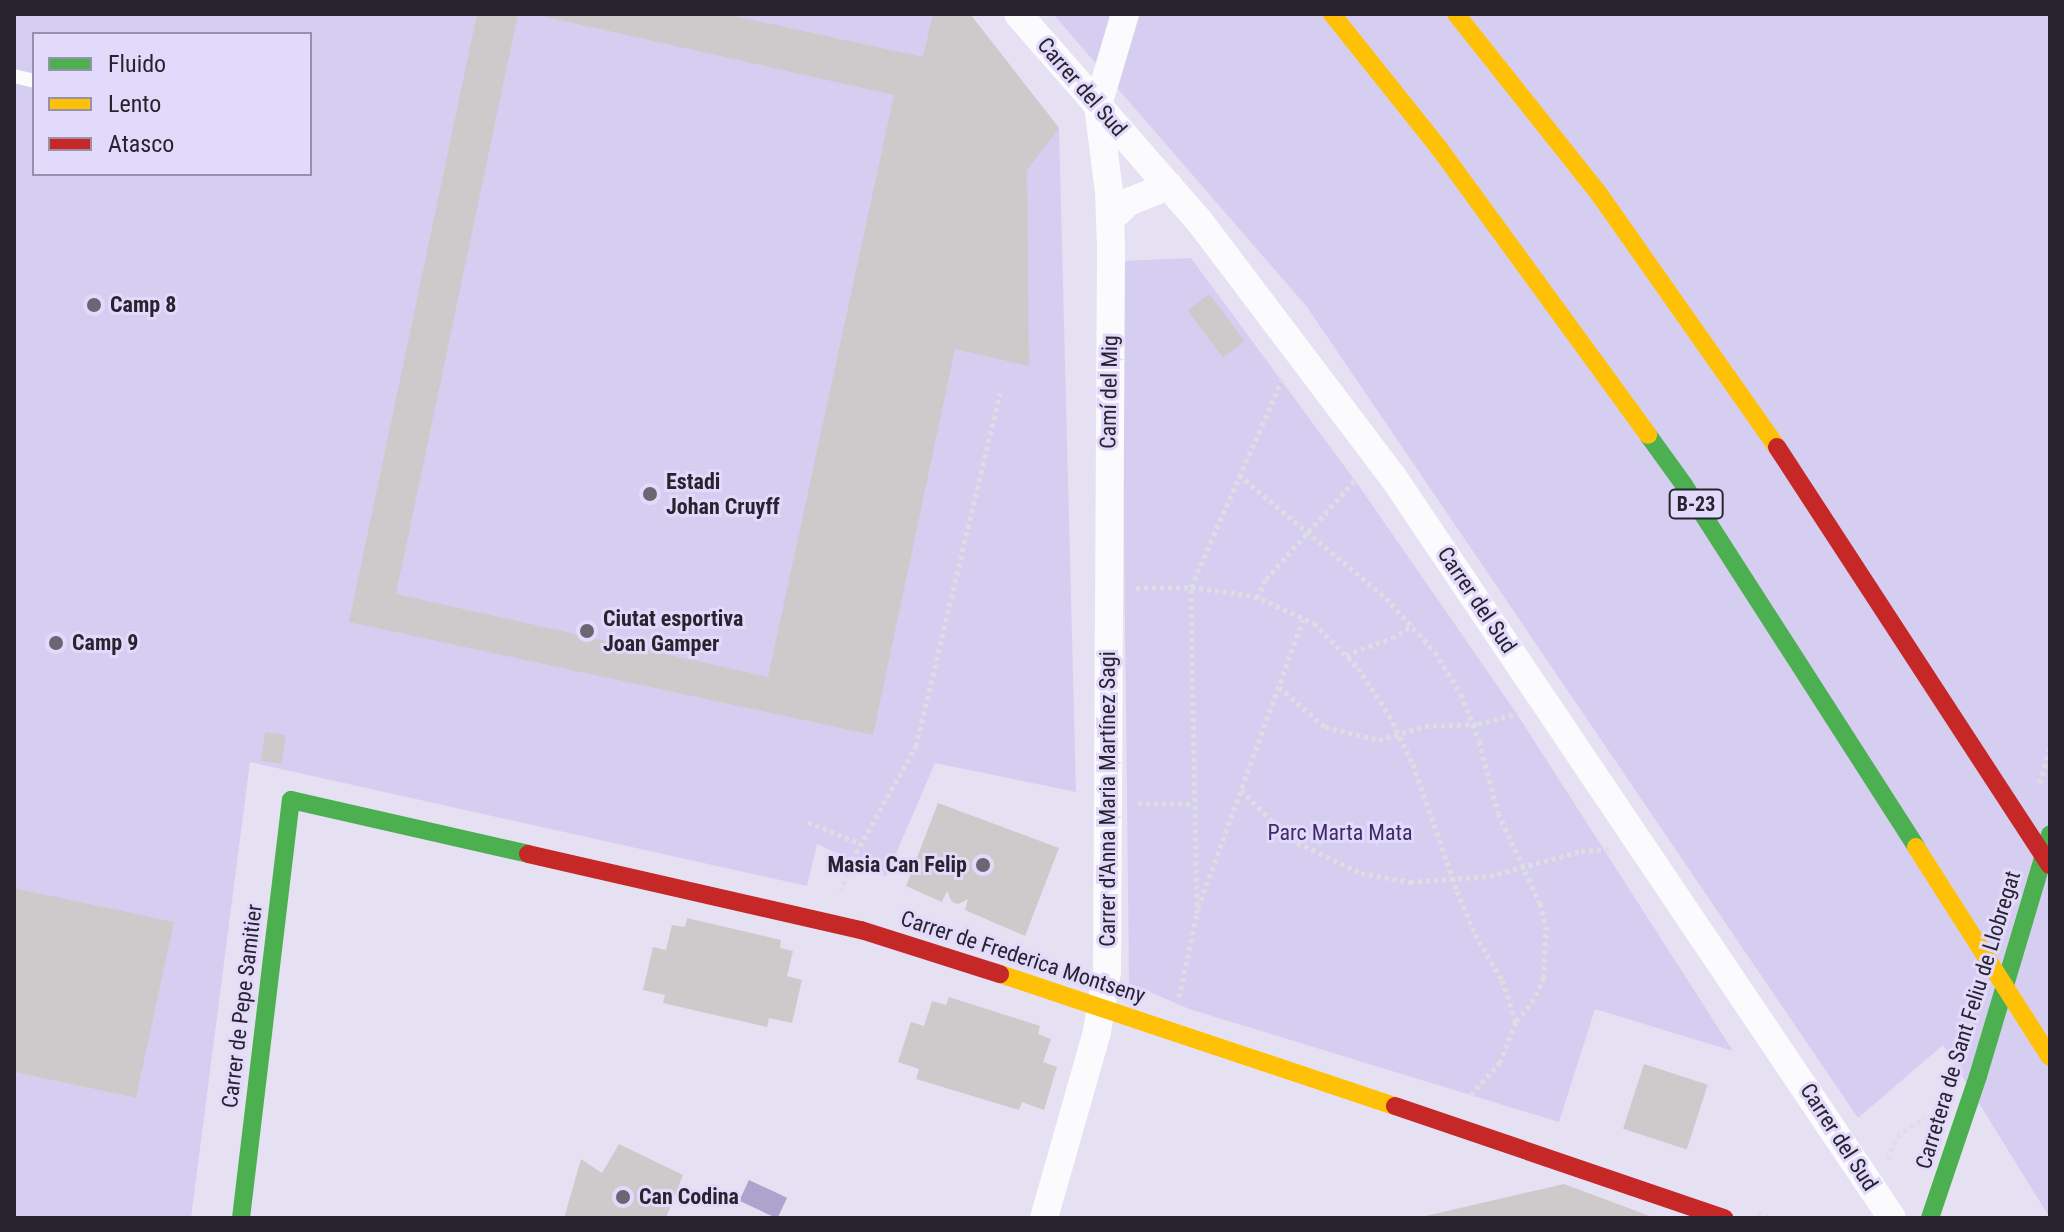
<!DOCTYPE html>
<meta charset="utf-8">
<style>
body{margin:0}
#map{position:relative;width:2064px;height:1232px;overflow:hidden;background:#e5e1f3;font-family:"Roboto Condensed",sans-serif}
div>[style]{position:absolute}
.green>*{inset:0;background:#d6cef1}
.water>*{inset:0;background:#ada3cc;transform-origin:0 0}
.building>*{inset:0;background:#cec9cb;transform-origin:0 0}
.path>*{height:5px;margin-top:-2.5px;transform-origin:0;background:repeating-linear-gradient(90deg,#dedde2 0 4px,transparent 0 8px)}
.lane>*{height:14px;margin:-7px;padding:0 7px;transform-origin:7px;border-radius:7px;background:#fbfafd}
.street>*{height:28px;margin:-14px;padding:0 14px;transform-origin:14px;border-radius:14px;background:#fbfafd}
.fast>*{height:18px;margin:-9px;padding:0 9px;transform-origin:9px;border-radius:9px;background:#4caf50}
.slow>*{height:18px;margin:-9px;padding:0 9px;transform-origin:9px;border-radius:9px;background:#ffc107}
.jam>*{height:18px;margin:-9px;padding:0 9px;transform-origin:9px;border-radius:9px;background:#c62828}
.dots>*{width:22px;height:22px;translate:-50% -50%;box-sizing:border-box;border:4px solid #e1dafa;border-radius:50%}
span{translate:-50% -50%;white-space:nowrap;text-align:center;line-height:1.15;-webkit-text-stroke:6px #e1dafa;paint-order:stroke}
.shield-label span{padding:2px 6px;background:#e1dafa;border:2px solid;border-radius:6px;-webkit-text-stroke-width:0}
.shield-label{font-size:20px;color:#272430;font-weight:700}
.street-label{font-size:22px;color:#272430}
.poi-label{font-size:22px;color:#272430;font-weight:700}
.left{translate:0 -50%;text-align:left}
.right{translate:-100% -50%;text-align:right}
.park-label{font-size:22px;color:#402a6b}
.frame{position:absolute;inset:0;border:16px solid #272430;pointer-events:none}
.legend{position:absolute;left:32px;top:32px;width:280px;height:144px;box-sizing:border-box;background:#e1dafa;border:2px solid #9791a9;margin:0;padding:10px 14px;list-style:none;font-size:24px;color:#272430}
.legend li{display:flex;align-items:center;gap:16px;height:40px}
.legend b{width:40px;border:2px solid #9791a9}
</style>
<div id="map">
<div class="green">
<div style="clip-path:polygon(evenodd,14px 14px,970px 14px,1059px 128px,1076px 792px,935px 763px,886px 877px,817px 844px,807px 886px,250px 762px,191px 1218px,14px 1218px,14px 1072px,136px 1098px,173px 923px,14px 888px,14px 14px,34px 34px,310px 34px,310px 174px,34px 174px,34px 34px)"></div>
<div style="clip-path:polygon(1053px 14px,2050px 14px,2050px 1218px,1943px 1045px,1858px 1118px,1307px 307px)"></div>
<div style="clip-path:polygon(1191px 258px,1359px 486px,1517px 714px,1733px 1051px,1595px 1009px,1559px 1122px,1189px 1009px,1129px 983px,1121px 261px)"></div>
</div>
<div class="water">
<div style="left:749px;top:1180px;width:42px;height:23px;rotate:25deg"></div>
</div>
<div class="building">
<div style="clip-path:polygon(477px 14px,518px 14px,396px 594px,768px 677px,894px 95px,533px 14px,725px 14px,923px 57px,933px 14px,970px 14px,1059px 128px,1027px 170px,1029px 366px,955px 349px,873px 735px,349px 622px)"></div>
<div style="left:1209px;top:294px;width:59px;height:27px;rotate:53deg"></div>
<div style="left:265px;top:732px;width:21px;height:29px;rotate:8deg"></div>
<div style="clip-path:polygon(938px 803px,1059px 848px,1025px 936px,965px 910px,968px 899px,958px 904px,952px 902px,947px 891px,942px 902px,906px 886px)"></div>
<div style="clip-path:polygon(14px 888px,174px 922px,136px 1098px,14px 1072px)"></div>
<div style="clip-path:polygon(687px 918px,781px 940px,780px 948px,793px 951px,787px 976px,802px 980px,792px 1023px,769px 1018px,767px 1027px,663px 1003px,665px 995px,643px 990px,653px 947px,666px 950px,672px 925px,685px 927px)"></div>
<div style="clip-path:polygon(949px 997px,1040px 1026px,1038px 1034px,1051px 1039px,1043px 1062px,1057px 1067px,1044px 1110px,1022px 1102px,1019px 1110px,916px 1079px,919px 1069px,898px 1062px,911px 1022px,924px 1026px,932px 1001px,946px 1005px)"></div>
<div style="left:1644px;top:1064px;width:67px;height:68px;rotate:18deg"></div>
<div style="clip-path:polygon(619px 1144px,683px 1175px,666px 1218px,564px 1218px,581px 1159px,602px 1173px)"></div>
<div style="clip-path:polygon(1564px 1184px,1655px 1218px,1421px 1218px,1421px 1217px)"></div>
</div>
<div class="path">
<div style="left:1239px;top:475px;width:192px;rotate:39.9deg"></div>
<div style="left:1386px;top:598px;width:73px;rotate:47.8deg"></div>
<div style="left:1435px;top:652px;width:49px;rotate:58.2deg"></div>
<div style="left:1461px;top:694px;width:50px;rotate:69deg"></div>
<div style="left:1479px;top:741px;width:74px;rotate:75.2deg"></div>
<div style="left:1498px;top:813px;width:99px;rotate:65deg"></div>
<div style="left:1540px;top:903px;width:24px;rotate:75deg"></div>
<div style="left:1546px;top:926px;width:51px;rotate:92.2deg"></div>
<div style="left:1544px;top:977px;width:24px;rotate:114deg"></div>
<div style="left:1534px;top:999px;width:28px;rotate:128deg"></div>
<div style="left:1136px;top:588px;width:55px;rotate:-1deg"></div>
<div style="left:1191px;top:587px;width:64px;rotate:8.1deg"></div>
<div style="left:1254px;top:596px;width:66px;rotate:24.2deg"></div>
<div style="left:1314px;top:623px;width:63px;rotate:45.6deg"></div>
<div style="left:1358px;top:668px;width:56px;rotate:56.6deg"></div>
<div style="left:1389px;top:715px;width:55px;rotate:63.9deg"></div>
<div style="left:1413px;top:764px;width:134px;rotate:70.9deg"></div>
<div style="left:1457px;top:891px;width:47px;rotate:67.3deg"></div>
<div style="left:1475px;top:934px;width:53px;rotate:59.6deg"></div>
<div style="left:1502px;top:980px;width:44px;rotate:71.6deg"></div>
<div style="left:1516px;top:1022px;width:43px;rotate:111.8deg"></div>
<div style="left:1500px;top:1062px;width:45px;rotate:131.4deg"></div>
<div style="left:1257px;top:598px;width:21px;rotate:-65deg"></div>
<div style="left:1266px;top:579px;width:136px;rotate:-48deg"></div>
<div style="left:1346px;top:655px;width:49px;rotate:-20.3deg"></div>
<div style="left:1392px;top:638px;width:25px;rotate:-32deg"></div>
<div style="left:1279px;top:687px;width:61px;rotate:41deg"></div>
<div style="left:1325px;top:727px;width:56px;rotate:13.5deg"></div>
<div style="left:1379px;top:740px;width:48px;rotate:-16.9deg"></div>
<div style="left:1425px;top:726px;width:53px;rotate:-2.2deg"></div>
<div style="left:1478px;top:724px;width:42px;rotate:-15deg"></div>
<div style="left:2040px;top:783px;width:35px;rotate:-74deg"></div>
<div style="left:1241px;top:790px;width:69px;rotate:45deg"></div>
<div style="left:1290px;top:839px;width:79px;rotate:25.6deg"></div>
<div style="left:1361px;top:873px;width:50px;rotate:10.4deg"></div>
<div style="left:1410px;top:882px;width:80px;rotate:-4.3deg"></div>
<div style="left:1490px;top:876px;width:94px;rotate:-15.4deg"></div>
<div style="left:1581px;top:851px;width:29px;rotate:-4deg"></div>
<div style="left:1138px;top:803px;width:55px;rotate:1deg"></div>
<div style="left:808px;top:822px;width:57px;rotate:22.5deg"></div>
<div style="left:841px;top:892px;width:34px;rotate:-71deg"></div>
<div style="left:852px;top:860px;width:131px;rotate:-60.7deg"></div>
<div style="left:916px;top:746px;width:363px;rotate:-76.6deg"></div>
<div style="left:1198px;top:908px;width:307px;rotate:-70deg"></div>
<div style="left:1179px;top:997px;width:86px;rotate:-77.9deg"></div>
<div style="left:1197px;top:913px;width:326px;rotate:-91.1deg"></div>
<div style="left:1191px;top:587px;width:229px;rotate:-66.3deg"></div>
<div style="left:1888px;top:1159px;width:25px;rotate:-69deg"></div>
<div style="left:1897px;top:1136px;width:34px;rotate:-34deg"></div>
<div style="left:1757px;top:1213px;width:15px;rotate:20deg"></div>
</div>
<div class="lane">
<div style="left:14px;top:76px;width:21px;rotate:14deg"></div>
</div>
<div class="street">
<div style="left:1018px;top:14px;width:276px;rotate:48.8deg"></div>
<div style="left:1200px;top:222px;width:320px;rotate:52.9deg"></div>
<div style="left:1393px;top:477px;width:893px;rotate:56.04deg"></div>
<div style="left:1110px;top:220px;width:25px;rotate:-45deg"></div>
<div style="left:1128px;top:202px;width:44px;rotate:-21.3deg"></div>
<div style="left:1044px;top:1218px;width:193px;rotate:-74.1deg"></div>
<div style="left:1097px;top:1032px;width:62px;rotate:-80.7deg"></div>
<div style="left:1107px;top:971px;width:725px;rotate:-89.68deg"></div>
<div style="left:1111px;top:246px;width:54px;rotate:-92.1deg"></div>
<div style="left:1109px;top:192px;width:88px;rotate:-97.2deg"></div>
<div style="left:1098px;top:105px;width:95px;rotate:-73.5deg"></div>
</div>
<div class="fast">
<div style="left:1648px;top:435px;width:62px;rotate:54.2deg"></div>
<div style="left:1684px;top:485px;width:430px;rotate:57.3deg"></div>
<div style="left:241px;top:1218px;width:421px;rotate:-83.2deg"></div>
<div style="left:291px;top:800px;width:243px;rotate:12.8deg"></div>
<div style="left:1930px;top:1218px;width:150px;rotate:-71.3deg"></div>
<div style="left:1978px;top:1076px;width:252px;rotate:-73.4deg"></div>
</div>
<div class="slow">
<div style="left:1332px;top:14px;width:171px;rotate:51.4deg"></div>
<div style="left:1439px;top:148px;width:355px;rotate:53.9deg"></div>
<div style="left:1456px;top:14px;width:226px;rotate:51.5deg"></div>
<div style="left:1597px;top:191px;width:313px;rotate:54.9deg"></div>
<div style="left:1916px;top:847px;width:249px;rotate:57.5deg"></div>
<div style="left:1000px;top:974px;width:416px;rotate:18.5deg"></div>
</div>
<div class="jam">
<div style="left:1777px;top:447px;width:499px;rotate:56.9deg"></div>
<div style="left:528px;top:854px;width:342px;rotate:12.9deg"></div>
<div style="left:861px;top:930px;width:146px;rotate:17.6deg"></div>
<div style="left:1395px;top:1106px;width:348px;rotate:18.8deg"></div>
</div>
<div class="dots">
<div style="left:94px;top:305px;background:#6a6674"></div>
<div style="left:650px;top:494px;background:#6a6674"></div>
<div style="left:587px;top:631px;background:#6a6674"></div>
<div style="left:56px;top:643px;background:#6a6674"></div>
<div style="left:983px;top:865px;background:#6a6674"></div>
<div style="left:623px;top:1197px;background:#6a6674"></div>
</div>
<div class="shield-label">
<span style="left:1696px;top:504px">B-23</span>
</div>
<div class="street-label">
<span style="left:1082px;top:87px;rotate:49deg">Carrer del Sud</span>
<span style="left:1109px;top:392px;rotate:-89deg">Camí del Mig</span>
<span style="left:1477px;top:600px;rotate:56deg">Carrer del Sud</span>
<span style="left:1108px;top:799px;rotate:-90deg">Carrer d'Anna Maria Martínez Sagi</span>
<span style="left:1023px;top:957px;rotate:18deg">Carrer de Frederica Montseny</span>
<span style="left:242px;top:1006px;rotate:-83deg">Carrer de Pepe Samitier</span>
<span style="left:1968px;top:1020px;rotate:-73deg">Carretera de Sant Feliu de Llobregat</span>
<span style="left:1839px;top:1137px;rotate:57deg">Carrer del Sud</span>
</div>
<div class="poi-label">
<span class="left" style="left:110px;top:305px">Camp 8</span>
<span class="left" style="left:666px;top:494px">Estadi<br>Johan Cruyff</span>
<span class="left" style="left:603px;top:631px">Ciutat esportiva<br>Joan Gamper</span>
<span class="left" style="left:72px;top:643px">Camp 9</span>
<span class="right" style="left:967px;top:865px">Masia Can Felip</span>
<span class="left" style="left:639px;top:1197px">Can Codina</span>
</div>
<div class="park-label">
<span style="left:1340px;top:833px">Parc Marta Mata</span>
</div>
<div class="frame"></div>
<ul class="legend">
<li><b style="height:10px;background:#4caf50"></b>Fluido</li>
<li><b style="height:10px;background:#ffc107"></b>Lento</li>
<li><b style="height:10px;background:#c62828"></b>Atasco</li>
</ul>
</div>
